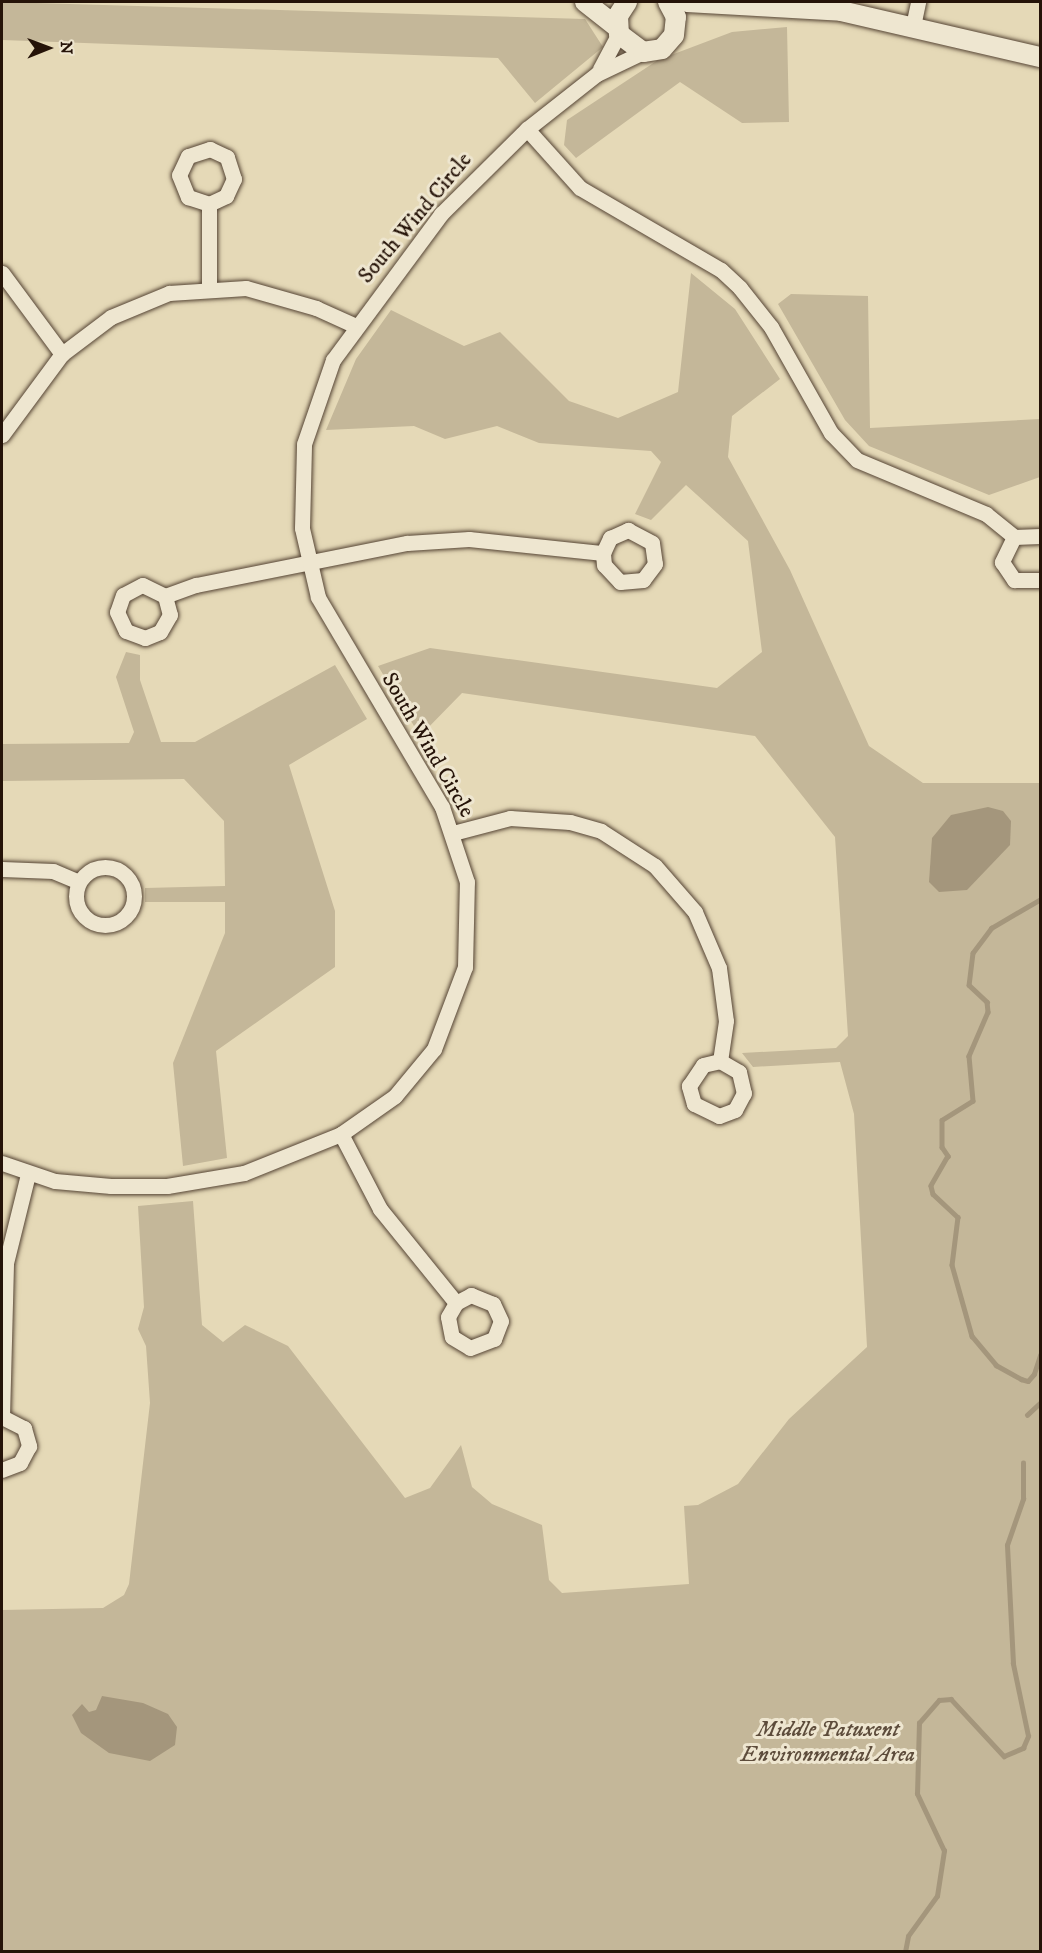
<!DOCTYPE html>
<style>
body{margin:0}
#map{position:relative;width:1042px;height:1953px;overflow:hidden;background:#e5d9b7;font-family:"IM FELL DW Pica",serif}
div>[style]{position:absolute}
.green>*{inset:0;background:#c4b799}
.water>*{inset:0;background:#a4967c}
.stream>*{height:4.5px;margin:-2.25px;padding:0 2.25px;transform-origin:2.25px;border-radius:2.25px;background:#a4967c}
.roads{filter:drop-shadow(0 0 2px #554434) drop-shadow(0 0 2px #554434)}
.minor>*{height:15px;margin:-7.5px;padding:0 7.5px;transform-origin:7.5px;border-radius:7.5px;background:#eee6d0}
.minor>.ring{margin:-7.5px;padding:0;box-sizing:content-box;background:none;border:15px solid #eee6d0;border-radius:50%}
.tertiary>*{height:20px;margin:-10px;padding:0 10px;transform-origin:10px;border-radius:10px;background:#eee6d0}
span{translate:-50% -50%;white-space:nowrap;text-align:center;line-height:1.15;-webkit-text-stroke:6px #eee6d0;paint-order:stroke}
.street-label{font-size:22px;color:#251308}
.park-label{font-size:22px;color:#5d4c3b;font-style:italic}
.frame{position:absolute;inset:0;border:3px solid #251308;pointer-events:none}
.north{position:absolute;left:18px;top:18px;width:60px;height:60px;-webkit-text-stroke:4px #eee6d0;paint-order:stroke;rotate:89deg;font-size:16px;font-weight:700;line-height:24px;text-align:center;color:#251308}
.north::after{content:'';display:block;margin:auto;width:21px;height:27px;background:#251308;clip-path:polygon(50% 0,100% 100%,50% 72%,0 100%)}
</style>
<div id="map">
<div class="green">
<div style="clip-path:polygon(2px 2px,585px 19px,603px 47px,535px 103px,498px 58px,2px 40px)"></div>
<div style="clip-path:polygon(787px 27px,789px 122px,742px 123px,680px 82px,576px 158px,564px 145px,567px 120px,658px 60px,732px 32px)"></div>
<div style="clip-path:polygon(691px 273px,735px 309px,780px 379px,732px 416px,728px 457px,790px 570px,869px 746px,923px 783px,1040px 783px,1040px 1951px,2px 1951px,2px 1610px,103px 1608px,124px 1595px,129px 1584px,150px 1403px,146px 1346px,138px 1329px,144px 1307px,138px 1206px,193px 1201px,202px 1325px,223px 1342px,245px 1325px,288px 1346px,405px 1498px,430px 1488px,461px 1445px,472px 1487px,492px 1504px,542px 1525px,549px 1580px,562px 1593px,689px 1584px,684px 1506px,698px 1505px,738px 1484px,789px 1419px,867px 1347px,854px 1114px,840px 1062px,753px 1067px,742px 1053px,836px 1048px,848px 1036px,835px 837px,755px 736px,462px 693px,420px 736px,378px 666px,430px 648px,717px 688px,762px 652px,748px 541px,686px 485px,651px 520px,635px 514px,661px 462px,651px 451px,539px 443px,497px 426px,445px 439px,414px 426px,326px 430px,356px 359px,391px 310px,464px 346px,500px 332px,569px 401px,618px 418px,678px 392px)"></div>
<div style="clip-path:polygon(791px 294px,868px 296px,870px 428px,1040px 419px,1040px 477px,989px 495px,869px 446px,845px 420px,778px 304px)"></div>
<div style="clip-path:polygon(126px 652px,140px 655px,140px 680px,161px 742px,195px 742px,335px 665px,367px 719px,289px 765px,335px 911px,335px 967px,216px 1051px,227px 1158px,183px 1166px,173px 1063px,225px 933px,225px 902px,145px 902px,145px 888px,225px 886px,224px 821px,184px 779px,2px 781px,2px 744px,129px 743px,134px 732px,116px 677px)"></div>
</div>
<div class="water">
<div style="clip-path:polygon(988px 807px,1003px 811px,1011px 821px,1010px 845px,967px 890px,939px 892px,929px 882px,932px 838px,951px 815px)"></div>
<div style="clip-path:polygon(102px 1696px,143px 1703px,168px 1714px,177px 1727px,175px 1745px,150px 1761px,109px 1753px,81px 1733px,72px 1715px,82px 1704px,89px 1712px,96px 1710px)"></div>
</div>
<div class="stream">
<div style="left:1040px;top:900px;width:56px;rotate:149.7deg"></div>
<div style="left:992px;top:928px;width:31px;rotate:127deg"></div>
<div style="left:973px;top:953px;width:32px;rotate:97deg"></div>
<div style="left:969px;top:985px;width:25px;rotate:43deg"></div>
<div style="left:987px;top:1002px;width:10px;rotate:84deg"></div>
<div style="left:988px;top:1012px;width:48px;rotate:113.4deg"></div>
<div style="left:969px;top:1056px;width:45px;rotate:84.9deg"></div>
<div style="left:973px;top:1101px;width:36px;rotate:148deg"></div>
<div style="left:942px;top:1120px;width:27px;rotate:90deg"></div>
<div style="left:942px;top:1147px;width:11px;rotate:56deg"></div>
<div style="left:948px;top:1156px;width:34px;rotate:120deg"></div>
<div style="left:931px;top:1186px;width:8px;rotate:76deg"></div>
<div style="left:933px;top:1194px;width:34px;rotate:43deg"></div>
<div style="left:958px;top:1217px;width:48px;rotate:97.1deg"></div>
<div style="left:952px;top:1265px;width:74px;rotate:74.3deg"></div>
<div style="left:972px;top:1336px;width:38px;rotate:50deg"></div>
<div style="left:996px;top:1365px;width:29px;rotate:29deg"></div>
<div style="left:1021px;top:1379px;width:7px;rotate:16deg"></div>
<div style="left:1028px;top:1381px;width:9px;rotate:-49deg"></div>
<div style="left:1034px;top:1374px;width:20px;rotate:-72deg"></div>
<div style="left:1027px;top:1415px;width:18px;rotate:-43deg"></div>
<div style="left:905px;top:1952px;width:16px;rotate:-79deg"></div>
<div style="left:908px;top:1936px;width:49px;rotate:-54.1deg"></div>
<div style="left:937px;top:1896px;width:46px;rotate:-81.2deg"></div>
<div style="left:944px;top:1851px;width:63px;rotate:-115.3deg"></div>
<div style="left:917px;top:1794px;width:71px;rotate:-88.4deg"></div>
<div style="left:919px;top:1723px;width:30px;rotate:-49deg"></div>
<div style="left:939px;top:1700px;width:12px;rotate:-5deg"></div>
<div style="left:951px;top:1699px;width:78px;rotate:47.1deg"></div>
<div style="left:1004px;top:1756px;width:21px;rotate:-23deg"></div>
<div style="left:1023px;top:1748px;width:13px;rotate:-67deg"></div>
<div style="left:1028px;top:1736px;width:74px;rotate:-101.8deg"></div>
<div style="left:1013px;top:1664px;width:119px;rotate:-92.9deg"></div>
<div style="left:1007px;top:1545px;width:49px;rotate:-70.8deg"></div>
<div style="left:1023px;top:1499px;width:36px;rotate:-90deg"></div>
</div>
<div class="roads">
<div class="minor">
<div style="left:913px;top:26px;width:25px;rotate:-78deg"></div>
<div style="left:600px;top:69px;width:40px;rotate:-62deg"></div>
<div style="left:527px;top:129px;width:79px;rotate:48.1deg"></div>
<div style="left:580px;top:188px;width:163px;rotate:30.2deg"></div>
<div style="left:721px;top:270px;width:26px;rotate:43deg"></div>
<div style="left:740px;top:288px;width:50px;rotate:51.5deg"></div>
<div style="left:771px;top:327px;width:122px;rotate:60.5deg"></div>
<div style="left:831px;top:433px;width:37px;rotate:46deg"></div>
<div style="left:857px;top:460px;width:140px;rotate:22.7deg"></div>
<div style="left:986px;top:514px;width:36px;rotate:39deg"></div>
<div style="left:209px;top:204px;width:19px;rotate:-25deg"></div>
<div style="left:226px;top:196px;width:19px;rotate:-65deg"></div>
<div style="left:234px;top:179px;width:23px;rotate:-108deg"></div>
<div style="left:227px;top:157px;width:19px;rotate:-155deg"></div>
<div style="left:210px;top:149px;width:23px;rotate:162deg"></div>
<div style="left:188px;top:156px;width:21px;rotate:115deg"></div>
<div style="left:179px;top:175px;width:24px;rotate:68deg"></div>
<div style="left:188px;top:197px;width:22px;rotate:18deg"></div>
<div style="left:209px;top:204px;width:83px;rotate:90deg"></div>
<div style="left:2px;top:273px;width:101px;rotate:53.5deg"></div>
<div style="left:2px;top:435px;width:101px;rotate:-53.5deg"></div>
<div style="left:62px;top:354px;width:61px;rotate:-37.1deg"></div>
<div style="left:111px;top:317px;width:63px;rotate:-22.5deg"></div>
<div style="left:169px;top:293px;width:77px;rotate:-3.7deg"></div>
<div style="left:246px;top:288px;width:73px;rotate:15.9deg"></div>
<div style="left:316px;top:308px;width:44px;rotate:24.2deg"></div>
<div style="left:1040px;top:536px;width:26px;rotate:178deg"></div>
<div style="left:1014px;top:537px;width:28px;rotate:116deg"></div>
<div style="left:1002px;top:562px;width:22px;rotate:56deg"></div>
<div style="left:1014px;top:580px;width:26px"></div>
<div style="left:165px;top:596px;width:25px;rotate:-154deg"></div>
<div style="left:142px;top:585px;width:21px;rotate:152deg"></div>
<div style="left:123px;top:595px;width:18px;rotate:109deg"></div>
<div style="left:117px;top:612px;width:21px;rotate:65deg"></div>
<div style="left:126px;top:631px;width:20px;rotate:20deg"></div>
<div style="left:145px;top:638px;width:16px;rotate:-22deg"></div>
<div style="left:160px;top:632px;width:20px;rotate:-60deg"></div>
<div style="left:170px;top:615px;width:20px;rotate:-105deg"></div>
<div style="left:165px;top:596px;width:33px;rotate:-20deg"></div>
<div style="left:196px;top:585px;width:215px;rotate:-11.3deg"></div>
<div style="left:407px;top:543px;width:62px;rotate:-3.7deg"></div>
<div style="left:469px;top:539px;width:135px;rotate:6deg"></div>
<div style="left:603px;top:553px;width:17px;rotate:-65deg"></div>
<div style="left:610px;top:538px;width:20px;rotate:-24deg"></div>
<div style="left:628px;top:530px;width:27px;rotate:28deg"></div>
<div style="left:652px;top:543px;width:21px;rotate:82deg"></div>
<div style="left:655px;top:564px;width:20px;rotate:127deg"></div>
<div style="left:643px;top:580px;width:23px;rotate:175deg"></div>
<div style="left:620px;top:582px;width:23px;rotate:-133deg"></div>
<div style="left:604px;top:565px;width:12px;rotate:-95deg"></div>
<div style="left:453px;top:833px;width:59px;rotate:-14.7deg"></div>
<div style="left:510px;top:818px;width:60px;rotate:3.8deg"></div>
<div style="left:570px;top:822px;width:32px;rotate:16deg"></div>
<div style="left:601px;top:831px;width:64px;rotate:32.9deg"></div>
<div style="left:655px;top:866px;width:61px;rotate:49deg"></div>
<div style="left:695px;top:912px;width:61px;rotate:66.8deg"></div>
<div style="left:719px;top:968px;width:53px;rotate:82.5deg"></div>
<div style="left:726px;top:1021px;width:40px;rotate:98.5deg"></div>
<div style="left:720px;top:1061px;width:22px;rotate:30deg"></div>
<div style="left:739px;top:1072px;width:22px;rotate:77deg"></div>
<div style="left:744px;top:1093px;width:19px;rotate:118deg"></div>
<div style="left:735px;top:1110px;width:17px;rotate:159deg"></div>
<div style="left:719px;top:1116px;width:28px;rotate:-154deg"></div>
<div style="left:694px;top:1104px;width:19px;rotate:-106deg"></div>
<div style="left:689px;top:1086px;width:25px;rotate:-56deg"></div>
<div style="left:703px;top:1065px;width:17px;rotate:-13deg"></div>
<div class="ring" style="left:76px;top:867px;width:43px;height:43px"></div>
<div style="left:2px;top:869px;width:51px;rotate:2.2deg"></div>
<div style="left:53px;top:871px;width:28px;rotate:23deg"></div>
<div style="left:341px;top:1134px;width:85px;rotate:62.5deg"></div>
<div style="left:380px;top:1209px;width:121px;rotate:51deg"></div>
<div style="left:456px;top:1303px;width:16px;rotate:120deg"></div>
<div style="left:448px;top:1317px;width:20px;rotate:79deg"></div>
<div style="left:452px;top:1337px;width:21px;rotate:31deg"></div>
<div style="left:470px;top:1348px;width:26px;rotate:-21deg"></div>
<div style="left:494px;top:1339px;width:19px;rotate:-69deg"></div>
<div style="left:501px;top:1321px;width:19px;rotate:-115deg"></div>
<div style="left:493px;top:1304px;width:24px;rotate:-158deg"></div>
<div style="left:471px;top:1295px;width:17px;rotate:152deg"></div>
<div style="left:2px;top:1163px;width:56px;rotate:18.8deg"></div>
<div style="left:55px;top:1181px;width:56px;rotate:5.1deg"></div>
<div style="left:111px;top:1186px;width:56px"></div>
<div style="left:167px;top:1186px;width:78px;rotate:-9.6deg"></div>
<div style="left:244px;top:1173px;width:105px;rotate:-21.9deg"></div>
<div style="left:341px;top:1134px;width:66px;rotate:-35.1deg"></div>
<div style="left:395px;top:1096px;width:61px;rotate:-50.3deg"></div>
<div style="left:434px;top:1049px;width:88px;rotate:-69.3deg"></div>
<div style="left:465px;top:967px;width:85px;rotate:-88.7deg"></div>
<div style="left:467px;top:882px;width:79px;rotate:-108.4deg"></div>
<div style="left:442px;top:807px;width:244px;rotate:-120.6deg"></div>
<div style="left:318px;top:597px;width:71px;rotate:-103.1deg"></div>
<div style="left:302px;top:528px;width:84px;rotate:-88.6deg"></div>
<div style="left:304px;top:444px;width:89px;rotate:-71deg"></div>
<div style="left:333px;top:360px;width:182px;rotate:-53.5deg"></div>
<div style="left:441px;top:214px;width:121px;rotate:-44.7deg"></div>
<div style="left:527px;top:129px;width:89px;rotate:-38.2deg"></div>
<div style="left:597px;top:74px;width:51px;rotate:-25.6deg"></div>
<div style="left:2px;top:1417px;width:154px;rotate:-88.5deg"></div>
<div style="left:6px;top:1263px;width:92px;rotate:-76.1deg"></div>
<div style="left:2px;top:1417px;width:25px;rotate:27deg"></div>
<div style="left:24px;top:1428px;width:19px;rotate:74deg"></div>
<div style="left:29px;top:1446px;width:19px;rotate:118deg"></div>
<div style="left:20px;top:1463px;width:19px;rotate:159deg"></div>
</div>
<div class="tertiary">
<div style="left:585px;top:2px;width:42px;rotate:38.2deg"></div>
<div style="left:627px;top:2px;width:17px;rotate:123deg"></div>
<div style="left:618px;top:16px;width:18px;rotate:87deg"></div>
<div style="left:619px;top:34px;width:30px;rotate:37deg"></div>
<div style="left:643px;top:52px;width:19px;rotate:-9deg"></div>
<div style="left:662px;top:49px;width:18px;rotate:-49deg"></div>
<div style="left:674px;top:35px;width:18px;rotate:-84deg"></div>
<div style="left:676px;top:17px;width:17px;rotate:-118deg"></div>
<div style="left:687px;top:2px;width:154px;rotate:3.3deg"></div>
<div style="left:841px;top:11px;width:204px;rotate:13deg"></div>
</div>
</div>
<div class="street-label">
<span style="left:415px;top:218px;rotate:-50deg">South Wind Circle</span>
<span style="left:428px;top:745px;rotate:60deg">South Wind Circle</span>
</div>
<div class="park-label">
<span style="left:828px;top:1742px">Middle Patuxent<br>Environmental Area</span>
</div>
<div class="frame"></div>
<div class="north">N</div>
</div>
